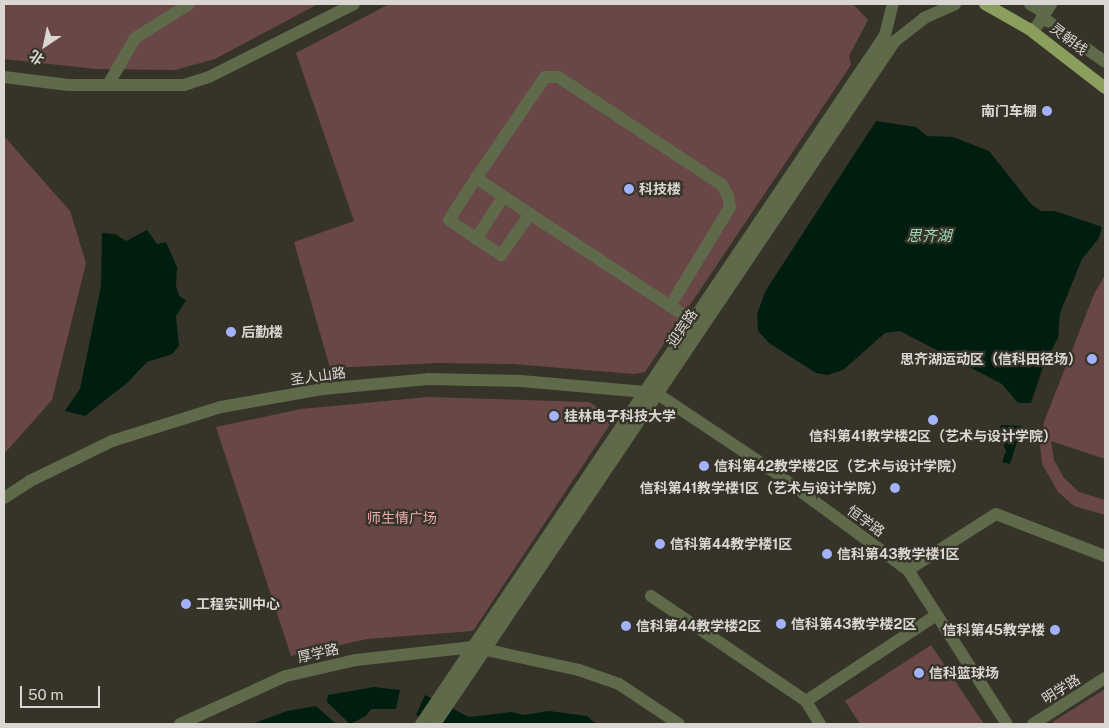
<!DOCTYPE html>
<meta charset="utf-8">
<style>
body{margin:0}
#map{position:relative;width:1109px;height:728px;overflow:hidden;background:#363329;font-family:"Public Sans","Noto Sans SC",sans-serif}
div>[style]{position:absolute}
.green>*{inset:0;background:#6a4747}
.water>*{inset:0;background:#001e0f}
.minor>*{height:12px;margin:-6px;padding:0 6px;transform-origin:6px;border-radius:6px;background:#5f6a4b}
.major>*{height:12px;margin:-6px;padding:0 6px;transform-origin:6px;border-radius:6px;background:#8a9e5e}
.dots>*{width:14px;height:14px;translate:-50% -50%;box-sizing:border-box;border:2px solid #363329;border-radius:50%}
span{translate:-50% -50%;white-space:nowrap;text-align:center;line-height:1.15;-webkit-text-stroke:4.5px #363329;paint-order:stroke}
.street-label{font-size:14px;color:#dad7d2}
.poi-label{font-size:14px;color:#dad7d2;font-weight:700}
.right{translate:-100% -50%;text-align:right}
.left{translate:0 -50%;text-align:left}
.park-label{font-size:14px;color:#eeacac}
.water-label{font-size:15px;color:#9ed8b6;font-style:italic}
.frame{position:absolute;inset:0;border:5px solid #dad7d2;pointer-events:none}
.north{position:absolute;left:20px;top:20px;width:50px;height:50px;-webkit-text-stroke:4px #363329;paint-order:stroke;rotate:214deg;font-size:14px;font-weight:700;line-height:20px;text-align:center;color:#dad7d2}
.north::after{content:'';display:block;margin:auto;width:18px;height:22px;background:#dad7d2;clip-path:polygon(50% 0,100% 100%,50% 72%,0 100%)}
.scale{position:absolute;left:20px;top:686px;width:80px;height:22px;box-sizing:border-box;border:2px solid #dad7d2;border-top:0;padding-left:6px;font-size:15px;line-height:18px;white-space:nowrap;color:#dad7d2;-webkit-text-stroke:4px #363329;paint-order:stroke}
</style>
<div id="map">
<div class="green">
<div style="clip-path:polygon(4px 4px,318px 4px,215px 59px,175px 70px,96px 69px,4px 59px)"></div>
<div style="clip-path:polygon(389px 4px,853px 4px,868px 20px,849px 56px,851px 65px,645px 372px,634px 374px,513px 364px,438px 363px,330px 368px,294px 242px,354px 221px,296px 53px)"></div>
<div style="clip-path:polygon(4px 136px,70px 211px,86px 263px,52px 400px,4px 454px)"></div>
<div style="clip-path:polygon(1105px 275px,1105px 459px,1051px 441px,1054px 460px,1064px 478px,1079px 492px,1105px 500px,1105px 515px,1074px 506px,1058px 492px,1042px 464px,1040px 443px,1044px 422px,1094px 294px)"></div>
<div style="clip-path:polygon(428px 397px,589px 402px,606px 412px,611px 423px,473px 631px,367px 639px,291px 656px,216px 427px,301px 409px)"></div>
<div style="clip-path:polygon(931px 645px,984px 724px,860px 724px,845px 701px)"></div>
<div style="clip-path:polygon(1105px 689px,1105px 724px,1052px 724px,1054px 721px)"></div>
</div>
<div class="water">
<div style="clip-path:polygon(876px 121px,916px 127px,927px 136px,953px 137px,989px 151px,1031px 204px,1041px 211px,1055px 211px,1102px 227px,1099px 238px,1082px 259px,1060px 313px,1058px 338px,1043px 367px,1031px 403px,1018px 403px,1002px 384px,900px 331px,885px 333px,843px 370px,828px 375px,816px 373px,769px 343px,758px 331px,757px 314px,766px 290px)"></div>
<div style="clip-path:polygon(147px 230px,157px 244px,166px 242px,177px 267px,176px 286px,179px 296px,186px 300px,176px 316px,179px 346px,172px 354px,147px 362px,127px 383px,85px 416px,65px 411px,80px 389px,101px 286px,102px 233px,115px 234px,126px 241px)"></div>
<div style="clip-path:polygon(1001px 425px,1022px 426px,1010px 464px,1002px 462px,1006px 451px,999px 433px)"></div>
<div style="clip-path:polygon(374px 687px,400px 690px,396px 709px,371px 709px,366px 716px,350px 724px,327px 702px,328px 695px)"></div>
<div style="clip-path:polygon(425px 695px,469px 717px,512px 712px,524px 715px,549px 711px,587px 716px,596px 724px,431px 724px,416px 715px)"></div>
<div style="clip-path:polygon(316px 706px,336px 724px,252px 724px,287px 711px)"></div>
</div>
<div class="minor">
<div style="left:1030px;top:4px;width:17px;rotate:31deg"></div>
<div style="left:1042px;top:17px;width:77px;rotate:35.5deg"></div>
<div style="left:1033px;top:32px;width:33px;rotate:-57deg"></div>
<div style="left:4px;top:77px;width:65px;rotate:7deg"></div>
<div style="left:69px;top:85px;width:115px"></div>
<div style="left:184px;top:85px;width:28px;rotate:-18deg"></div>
<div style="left:211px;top:76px;width:160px;rotate:-26.7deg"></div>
<div style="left:108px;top:85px;width:54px;rotate:-60.1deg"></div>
<div style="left:135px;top:38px;width:64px;rotate:-32.2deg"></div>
<div style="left:476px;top:178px;width:50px;rotate:122.7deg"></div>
<div style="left:449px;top:220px;width:63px;rotate:33.9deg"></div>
<div style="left:501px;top:255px;width:50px;rotate:-54.7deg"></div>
<div style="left:476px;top:239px;width:50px;rotate:-57.3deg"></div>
<div style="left:670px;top:306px;width:116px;rotate:-58.8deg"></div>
<div style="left:730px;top:207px;width:11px;rotate:-100deg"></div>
<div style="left:728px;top:196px;width:13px;rotate:-119deg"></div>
<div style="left:722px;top:185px;width:196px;rotate:-146.6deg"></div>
<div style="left:558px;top:77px;width:13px;rotate:180deg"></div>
<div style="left:545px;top:77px;width:122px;rotate:124.3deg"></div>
<div style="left:476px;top:178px;width:65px;rotate:33.7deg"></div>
<div style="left:530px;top:214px;width:168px;rotate:33.3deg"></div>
<div style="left:670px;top:306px;width:27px;rotate:33deg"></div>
<div style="left:4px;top:498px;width:31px;rotate:-33deg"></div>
<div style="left:30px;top:481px;width:91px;rotate:-26deg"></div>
<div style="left:112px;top:441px;width:114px;rotate:-17.3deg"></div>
<div style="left:221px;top:407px;width:104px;rotate:-10deg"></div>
<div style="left:323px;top:389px;width:105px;rotate:-5.4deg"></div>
<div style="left:428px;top:379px;width:93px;rotate:1.2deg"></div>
<div style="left:521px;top:381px;width:136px;rotate:5.1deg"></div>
<div style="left:656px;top:393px;width:141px;rotate:33.7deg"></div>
<div style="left:773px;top:471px;width:167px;rotate:36.3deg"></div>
<div style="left:908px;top:570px;width:183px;rotate:57.3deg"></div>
<div style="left:908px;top:570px;width:104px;rotate:-32.5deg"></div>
<div style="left:996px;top:514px;width:117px;rotate:21.1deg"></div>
<div style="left:651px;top:596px;width:187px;rotate:34.1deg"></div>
<div style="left:806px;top:701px;width:154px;rotate:-33.4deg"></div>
<div style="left:806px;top:701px;width:27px;rotate:59deg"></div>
<div style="left:180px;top:724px;width:116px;rotate:-24.4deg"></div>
<div style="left:286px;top:676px;width:72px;rotate:-12.9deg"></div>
<div style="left:356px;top:660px;width:118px;rotate:-6.3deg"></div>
<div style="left:473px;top:647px;width:108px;rotate:12.2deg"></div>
<div style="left:579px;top:670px;width:42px;rotate:19.3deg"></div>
<div style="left:619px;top:684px;width:72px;rotate:33.7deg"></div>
<div style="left:421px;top:724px;width:831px;rotate:-56.04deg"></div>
<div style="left:885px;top:35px;width:32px;rotate:-76deg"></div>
<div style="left:435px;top:724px;width:823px;rotate:-56.04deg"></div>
<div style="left:895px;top:41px;width:37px;rotate:-38deg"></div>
<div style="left:924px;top:18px;width:34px;rotate:-24deg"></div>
<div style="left:1033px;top:724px;width:85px;rotate:-32.6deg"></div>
</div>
<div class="major">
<div style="left:985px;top:4px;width:51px;rotate:29.6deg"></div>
<div style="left:1029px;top:29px;width:96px;rotate:37.8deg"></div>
</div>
<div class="dots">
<div style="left:1047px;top:111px;background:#a3b2fd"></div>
<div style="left:629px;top:189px;background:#a3b2fd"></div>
<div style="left:231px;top:332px;background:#a3b2fd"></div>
<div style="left:1092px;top:359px;background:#a3b2fd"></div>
<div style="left:554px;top:416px;background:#a3b2fd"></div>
<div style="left:933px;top:420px;background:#a3b2fd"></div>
<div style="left:704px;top:466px;background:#a3b2fd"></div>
<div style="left:895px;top:488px;background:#a3b2fd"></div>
<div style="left:660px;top:544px;background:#a3b2fd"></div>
<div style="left:827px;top:554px;background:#a3b2fd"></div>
<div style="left:186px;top:604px;background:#a3b2fd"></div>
<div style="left:781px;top:624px;background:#a3b2fd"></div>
<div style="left:626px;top:626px;background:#a3b2fd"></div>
<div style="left:1055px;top:630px;background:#a3b2fd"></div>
<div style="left:919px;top:673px;background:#a3b2fd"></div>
</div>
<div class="street-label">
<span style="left:1069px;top:39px;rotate:37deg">灵朝线</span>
<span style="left:682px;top:328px;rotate:-56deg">迎宾路</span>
<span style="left:318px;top:376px;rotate:-8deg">圣人山路</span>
<span style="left:866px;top:521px;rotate:36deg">恒学路</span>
<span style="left:318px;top:653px;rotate:-13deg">厚学路</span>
<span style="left:1061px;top:689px;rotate:-32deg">明学路</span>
</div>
<div class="poi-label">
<span class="right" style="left:1037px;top:111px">南门车棚</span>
<span class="left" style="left:639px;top:189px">科技楼</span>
<span class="left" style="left:241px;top:332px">后勤楼</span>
<span class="right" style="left:1082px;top:359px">思齐湖运动区（信科田径场）</span>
<span class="left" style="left:564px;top:416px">桂林电子科技大学</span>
<span style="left:933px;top:436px">信科第41教学楼2区（艺术与设计学院）</span>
<span class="left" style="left:714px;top:466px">信科第42教学楼2区（艺术与设计学院）</span>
<span class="right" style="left:885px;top:488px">信科第41教学楼1区（艺术与设计学院）</span>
<span class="left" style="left:670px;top:544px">信科第44教学楼1区</span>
<span class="left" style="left:837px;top:554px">信科第43教学楼1区</span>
<span class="left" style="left:196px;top:604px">工程实训中心</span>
<span class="left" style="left:791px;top:624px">信科第43教学楼2区</span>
<span class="left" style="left:636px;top:626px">信科第44教学楼2区</span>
<span class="right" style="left:1045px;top:630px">信科第45教学楼</span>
<span class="left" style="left:929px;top:673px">信科篮球场</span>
</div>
<div class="park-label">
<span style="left:402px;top:518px">师生情广场</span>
</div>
<div class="water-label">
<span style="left:929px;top:236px">思齐湖</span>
</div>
<div class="frame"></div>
<div class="north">北</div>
<div class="scale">50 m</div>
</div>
